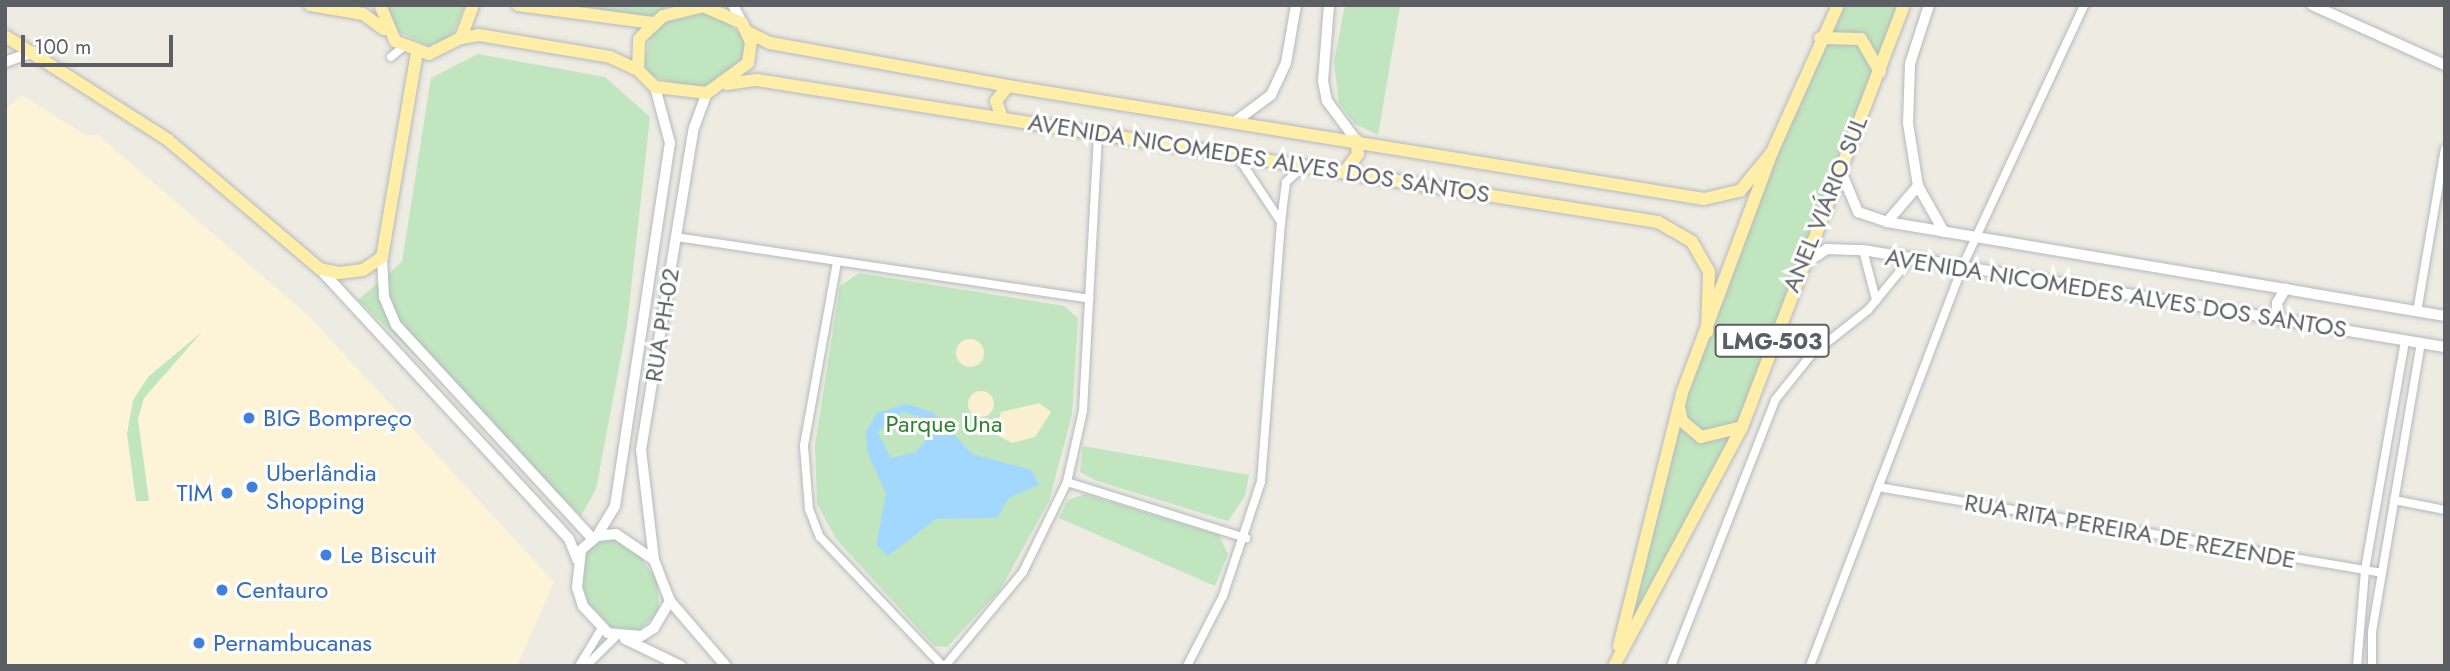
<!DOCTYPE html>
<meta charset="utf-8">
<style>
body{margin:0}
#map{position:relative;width:2450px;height:671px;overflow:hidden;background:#eeebe3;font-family:Jost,sans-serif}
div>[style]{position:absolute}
.commercial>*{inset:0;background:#fdf4d8}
.green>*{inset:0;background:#c0e5bf}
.sand>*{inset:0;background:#faf0d1}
.round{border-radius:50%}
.water>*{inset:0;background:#a2d8fe}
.roads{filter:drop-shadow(0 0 2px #b5b9bd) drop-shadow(0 0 2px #b5b9bd)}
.minor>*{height:8px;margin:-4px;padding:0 4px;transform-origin:4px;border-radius:4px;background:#fff}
.tertiary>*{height:10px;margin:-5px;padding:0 5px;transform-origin:5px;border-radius:5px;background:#fff}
.secondary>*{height:10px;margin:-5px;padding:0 5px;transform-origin:5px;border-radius:5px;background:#fff}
.primary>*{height:12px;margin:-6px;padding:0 6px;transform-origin:6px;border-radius:6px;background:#feeea7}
.dots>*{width:19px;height:19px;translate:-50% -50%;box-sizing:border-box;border:4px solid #fff;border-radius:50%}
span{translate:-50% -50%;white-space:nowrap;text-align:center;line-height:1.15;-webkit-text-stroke:6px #fff;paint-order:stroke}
.shield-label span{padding:2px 5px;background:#fff;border:2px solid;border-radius:5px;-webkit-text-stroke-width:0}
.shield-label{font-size:23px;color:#5b5f63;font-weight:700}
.street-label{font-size:24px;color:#5b5f63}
.shop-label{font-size:24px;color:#366cbe}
.left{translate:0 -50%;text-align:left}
.right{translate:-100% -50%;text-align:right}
.park-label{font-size:24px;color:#348136}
.frame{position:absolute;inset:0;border:7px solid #5b5f63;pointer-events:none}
.scale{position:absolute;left:21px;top:35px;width:152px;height:32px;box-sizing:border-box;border:4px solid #5b5f63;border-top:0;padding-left:9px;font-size:21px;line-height:24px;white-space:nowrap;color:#5b5f63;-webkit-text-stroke:5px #fff;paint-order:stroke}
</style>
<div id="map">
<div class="commercial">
<div style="clip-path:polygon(21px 95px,86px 135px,98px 135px,309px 316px,554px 582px,517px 666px,5px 666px,5px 110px)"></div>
</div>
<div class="green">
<div style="clip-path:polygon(465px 5px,452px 36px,428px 46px,395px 30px,387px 7px)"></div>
<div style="clip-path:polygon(573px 5px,670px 5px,650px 18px)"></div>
<div style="clip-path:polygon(1345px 5px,1400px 6px,1378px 135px,1355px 124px,1339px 103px,1334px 62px)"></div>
<div style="clip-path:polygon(1838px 5px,1904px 5px,1742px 427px,1614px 665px,1679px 403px,1772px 152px)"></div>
<div style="clip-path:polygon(703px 13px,721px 18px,742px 35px,745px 51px,737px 66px,705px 86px,686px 88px,650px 75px,644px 67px,650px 35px,666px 22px)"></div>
<div style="clip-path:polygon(478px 54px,605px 77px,650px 117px,627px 325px,596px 489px,581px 516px,358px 300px,402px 262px,431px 78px)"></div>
<div style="clip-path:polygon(859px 273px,1064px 306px,1078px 318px,1072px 415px,1049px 501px,1000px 590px,947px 647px,934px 646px,836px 539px,817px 504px,815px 445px,840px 286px)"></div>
<div style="clip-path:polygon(202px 332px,144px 398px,138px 419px,149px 501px,136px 501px,127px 434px,133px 400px,149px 376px)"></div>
<div style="clip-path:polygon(1083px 446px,1249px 475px,1245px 496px,1228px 521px,1097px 481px,1080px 472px)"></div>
<div style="clip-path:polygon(1085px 494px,1219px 535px,1228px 554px,1215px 586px,1059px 518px,1068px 500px)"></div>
<div style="clip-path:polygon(614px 540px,635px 550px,658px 581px,659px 612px,639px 630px,611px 627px,588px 603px,583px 587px,586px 553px,598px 542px)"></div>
</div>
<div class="sand">
<div class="round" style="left:956px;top:339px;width:28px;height:28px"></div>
<div class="round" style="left:968px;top:391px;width:26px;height:26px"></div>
<div style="clip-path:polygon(1039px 403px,1051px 412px,1035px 437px,1012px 443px,995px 434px,1001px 412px)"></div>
</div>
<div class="water">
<div style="clip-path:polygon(evenodd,906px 404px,933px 412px,972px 454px,1032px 470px,1039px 485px,1009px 498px,997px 518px,936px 519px,888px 556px,876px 545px,886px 494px,867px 451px,866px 431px,877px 413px,906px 404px,903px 412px,931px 420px,932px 433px,916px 452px,891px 458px,878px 432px,903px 412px)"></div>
</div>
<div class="roads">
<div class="minor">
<div style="left:391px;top:57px;width:16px;rotate:-40deg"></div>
<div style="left:1236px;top:154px;width:82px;rotate:56.5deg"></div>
<div style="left:676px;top:237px;width:418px;rotate:8.5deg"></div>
<div style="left:1863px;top:250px;width:52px;rotate:75.4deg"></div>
<div style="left:837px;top:262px;width:187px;rotate:100.2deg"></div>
<div style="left:804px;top:446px;width:63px;rotate:85.5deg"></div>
<div style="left:809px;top:509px;width:30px;rotate:69deg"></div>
<div style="left:820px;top:537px;width:178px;rotate:46.4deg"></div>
<div style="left:2417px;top:312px;width:165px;rotate:-80.3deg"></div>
<div style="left:1067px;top:482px;width:188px;rotate:17.4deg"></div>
<div style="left:1878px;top:487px;width:511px;rotate:9.68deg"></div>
<div style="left:2394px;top:500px;width:52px;rotate:11.1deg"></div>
<div style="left:579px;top:666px;width:44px;rotate:-58.8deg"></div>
<div style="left:586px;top:666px;width:42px;rotate:-45deg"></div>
<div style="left:945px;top:666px;width:122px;rotate:-50.3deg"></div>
<div style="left:1023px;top:572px;width:100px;rotate:-63.9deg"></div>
<div style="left:1067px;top:482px;width:73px;rotate:-77.3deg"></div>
<div style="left:1083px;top:411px;width:278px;rotate:-86.9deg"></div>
<div style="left:1187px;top:666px;width:79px;rotate:-62.8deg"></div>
<div style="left:1223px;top:596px;width:120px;rotate:-71.6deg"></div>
<div style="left:1261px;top:482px;width:261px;rotate:-85.6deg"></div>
<div style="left:1281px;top:222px;width:40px;rotate:-82.9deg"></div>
<div style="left:1286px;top:182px;width:25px;rotate:-42deg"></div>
<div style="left:1671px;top:666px;width:286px;rotate:-68.6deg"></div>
<div style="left:1775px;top:400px;width:58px;rotate:-51.3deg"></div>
<div style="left:1811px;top:355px;width:73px;rotate:-38.3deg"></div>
<div style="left:1868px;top:310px;width:66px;rotate:-50.5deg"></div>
<div style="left:1810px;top:666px;width:429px;rotate:-69.1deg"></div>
<div style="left:1963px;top:265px;width:287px;rotate:-65deg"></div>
<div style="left:2357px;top:666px;width:96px;rotate:-85.2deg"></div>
<div style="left:2365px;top:570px;width:232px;rotate:-80.1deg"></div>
<div style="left:2372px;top:666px;width:34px;rotate:-90deg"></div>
<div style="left:2372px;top:632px;width:293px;rotate:-80.4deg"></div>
</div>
<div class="tertiary">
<div style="left:733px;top:5px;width:20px;rotate:63deg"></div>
<div style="left:1329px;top:5px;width:76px;rotate:94.5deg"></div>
<div style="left:1323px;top:81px;width:20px;rotate:79deg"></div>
<div style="left:1327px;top:101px;width:49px;rotate:53.4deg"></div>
<div style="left:1929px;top:5px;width:62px;rotate:107.9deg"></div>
<div style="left:1910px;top:64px;width:59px;rotate:91.9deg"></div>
<div style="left:1908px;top:123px;width:64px;rotate:81deg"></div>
<div style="left:1918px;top:186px;width:53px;rotate:60.5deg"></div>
<div style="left:2312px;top:5px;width:146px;rotate:24.3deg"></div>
<div style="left:5px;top:62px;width:30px;rotate:-20deg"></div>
<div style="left:1236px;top:121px;width:44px;rotate:-36.6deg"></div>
<div style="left:1271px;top:95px;width:35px;rotate:-65deg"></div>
<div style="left:1286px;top:63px;width:59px;rotate:-80.2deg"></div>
<div style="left:1887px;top:222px;width:48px;rotate:-49.3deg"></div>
<div style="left:382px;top:257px;width:40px;rotate:87.1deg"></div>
<div style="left:384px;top:297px;width:30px;rotate:67deg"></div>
<div style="left:396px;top:325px;width:291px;rotate:47.4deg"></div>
<div style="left:320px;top:269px;width:367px;rotate:47.3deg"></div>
<div style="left:569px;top:539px;width:22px;rotate:68deg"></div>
<div style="left:616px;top:534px;width:46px;rotate:34.4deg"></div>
<div style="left:654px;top:560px;width:44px;rotate:68.7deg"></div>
<div style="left:670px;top:601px;width:31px;rotate:121deg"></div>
<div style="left:654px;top:628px;width:15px;rotate:148deg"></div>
<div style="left:641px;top:636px;width:33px;rotate:-175deg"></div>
<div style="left:608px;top:633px;width:37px;rotate:-133deg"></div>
<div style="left:583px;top:606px;width:19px;rotate:-108deg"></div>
<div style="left:577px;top:588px;width:38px;rotate:-84deg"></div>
<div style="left:581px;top:550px;width:21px;rotate:-41deg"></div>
<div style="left:597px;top:536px;width:19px;rotate:-6deg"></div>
<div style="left:597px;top:536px;width:35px;rotate:-59deg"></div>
<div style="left:615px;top:506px;width:367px;rotate:-81.4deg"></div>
<div style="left:670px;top:143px;width:58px;rotate:-105deg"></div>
<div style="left:654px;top:560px;width:111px;rotate:-96.7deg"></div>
<div style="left:641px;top:450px;width:326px;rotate:-80.7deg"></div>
<div style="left:694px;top:128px;width:37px;rotate:-70deg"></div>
<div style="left:670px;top:601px;width:86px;rotate:49.3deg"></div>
<div style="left:625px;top:639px;width:62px;rotate:25.7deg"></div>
</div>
<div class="secondary">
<div style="left:1840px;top:169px;width:47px;rotate:67.3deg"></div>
<div style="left:1858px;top:212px;width:31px;rotate:19deg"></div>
<div style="left:1887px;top:222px;width:566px;rotate:9.56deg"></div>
<div style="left:1806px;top:263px;width:25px;rotate:-34deg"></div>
<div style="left:1827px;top:249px;width:36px;rotate:2deg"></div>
<div style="left:1863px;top:250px;width:590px;rotate:9.46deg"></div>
<div style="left:2277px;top:319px;width:16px;rotate:-90deg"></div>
<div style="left:2277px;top:303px;width:17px;rotate:-59deg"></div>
</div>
<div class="primary">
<div style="left:310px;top:5px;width:54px;rotate:9.6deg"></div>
<div style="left:363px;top:14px;width:26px;rotate:36deg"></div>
<div style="left:380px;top:5px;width:39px;rotate:67deg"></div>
<div style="left:395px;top:41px;width:36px;rotate:21deg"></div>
<div style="left:429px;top:54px;width:36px;rotate:-27deg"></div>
<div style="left:461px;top:38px;width:35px;rotate:-70deg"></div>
<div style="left:518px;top:5px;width:136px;rotate:7.6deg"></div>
<div style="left:703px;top:6px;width:43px;rotate:23.6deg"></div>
<div style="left:742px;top:23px;width:21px;rotate:65deg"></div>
<div style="left:751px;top:42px;width:21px;rotate:98deg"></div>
<div style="left:748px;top:63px;width:51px;rotate:143.8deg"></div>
<div style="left:707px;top:93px;width:52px;rotate:-173.4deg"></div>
<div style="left:655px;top:87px;width:24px;rotate:-135deg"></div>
<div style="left:638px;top:70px;width:31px;rotate:-88deg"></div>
<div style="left:639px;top:39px;width:33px;rotate:-44deg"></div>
<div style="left:663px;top:16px;width:41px;rotate:-14deg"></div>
<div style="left:748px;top:32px;width:25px;rotate:27deg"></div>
<div style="left:770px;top:43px;width:242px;rotate:10.2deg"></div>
<div style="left:1008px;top:86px;width:705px;rotate:9.22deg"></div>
<div style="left:1704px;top:199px;width:37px;rotate:-13deg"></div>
<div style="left:1740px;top:191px;width:50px;rotate:-50.6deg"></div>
<div style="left:5px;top:36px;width:193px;rotate:32.5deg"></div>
<div style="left:168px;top:140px;width:199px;rotate:40.3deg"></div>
<div style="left:320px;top:269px;width:19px;rotate:12deg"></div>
<div style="left:339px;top:273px;width:24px;rotate:-7deg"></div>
<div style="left:363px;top:270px;width:23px;rotate:-34deg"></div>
<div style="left:382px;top:257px;width:207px;rotate:-80.3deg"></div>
<div style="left:461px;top:38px;width:18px;rotate:-9deg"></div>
<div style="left:479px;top:35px;width:133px;rotate:9.5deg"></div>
<div style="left:610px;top:57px;width:31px;rotate:25deg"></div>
<div style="left:1820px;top:38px;width:41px;rotate:1.4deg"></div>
<div style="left:1861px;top:39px;width:38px;rotate:60deg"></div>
<div style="left:727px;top:84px;width:30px;rotate:-8deg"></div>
<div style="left:757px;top:80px;width:912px;rotate:8.96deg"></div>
<div style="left:1658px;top:222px;width:39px;rotate:30deg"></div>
<div style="left:1692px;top:242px;width:34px;rotate:60deg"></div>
<div style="left:1709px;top:271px;width:61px;rotate:91.9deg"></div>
<div style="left:1002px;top:118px;width:18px;rotate:-109deg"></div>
<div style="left:996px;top:101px;width:19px;rotate:-51deg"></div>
<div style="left:1346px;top:170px;width:20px;rotate:-53deg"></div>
<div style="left:1358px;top:154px;width:14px;rotate:-98deg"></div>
<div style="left:1679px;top:407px;width:14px;rotate:78deg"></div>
<div style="left:1682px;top:421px;width:25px;rotate:40deg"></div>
<div style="left:1701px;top:437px;width:42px;rotate:-13.7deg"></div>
<div style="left:1619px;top:646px;width:261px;rotate:-76deg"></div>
<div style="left:1682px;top:393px;width:257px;rotate:-69.5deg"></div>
<div style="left:1772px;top:152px;width:161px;rotate:-65.8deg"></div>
<div style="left:1614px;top:666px;width:271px;rotate:-61.8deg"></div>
<div style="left:1742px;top:427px;width:452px;rotate:-69deg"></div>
</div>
</div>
<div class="dots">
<div style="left:249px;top:418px;background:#3f7fe0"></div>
<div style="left:252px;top:487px;background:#3f7fe0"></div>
<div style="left:227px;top:493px;background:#3f7fe0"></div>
<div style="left:326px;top:555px;background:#3f7fe0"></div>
<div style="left:222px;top:590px;background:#3f7fe0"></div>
<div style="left:199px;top:643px;background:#3f7fe0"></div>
</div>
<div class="shield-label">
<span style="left:1772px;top:341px">LMG-503</span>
</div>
<div class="street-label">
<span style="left:1259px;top:158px;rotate:9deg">AVENIDA NICOMEDES ALVES DOS SANTOS</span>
<span style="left:1825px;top:204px;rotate:-68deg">ANEL VIÁRIO SUL</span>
<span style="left:2116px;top:293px;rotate:9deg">AVENIDA NICOMEDES ALVES DOS SANTOS</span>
<span style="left:662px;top:325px;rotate:-81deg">RUA PH-02</span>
<span style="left:2130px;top:531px;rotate:10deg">RUA RITA PEREIRA DE REZENDE</span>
</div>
<div class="shop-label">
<span class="left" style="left:263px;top:418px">BIG Bompreço</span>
<span class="left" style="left:266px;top:487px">Uberlândia<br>Shopping</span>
<span class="right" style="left:213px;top:493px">TIM</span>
<span class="left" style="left:340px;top:555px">Le Biscuit</span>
<span class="left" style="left:236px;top:590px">Centauro</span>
<span class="left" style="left:213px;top:643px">Pernambucanas</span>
</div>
<div class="park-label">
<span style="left:944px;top:424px">Parque Una</span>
</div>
<div class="frame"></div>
<div class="scale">100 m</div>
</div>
